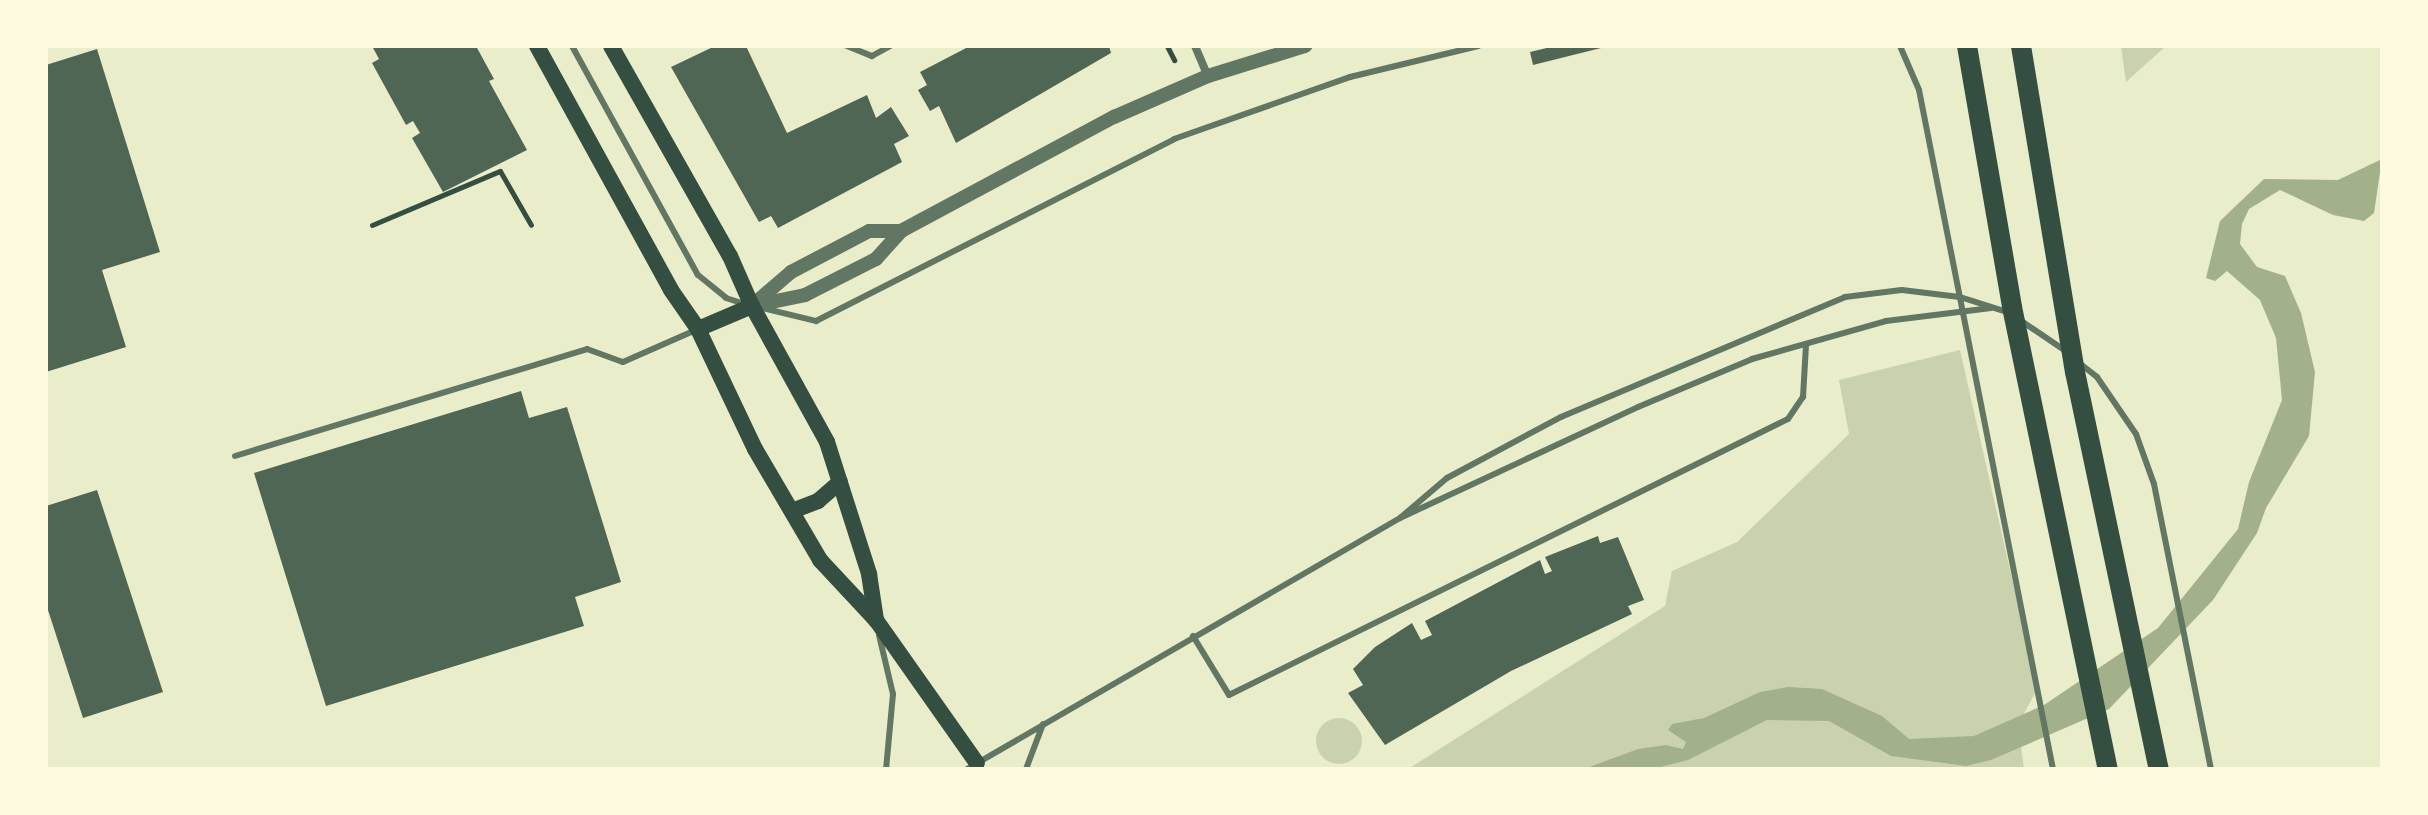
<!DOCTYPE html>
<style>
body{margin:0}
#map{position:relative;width:2428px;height:815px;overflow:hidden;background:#e9edc9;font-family:"PT Sans Narrow",sans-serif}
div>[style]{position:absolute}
.green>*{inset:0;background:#cad2ad}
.round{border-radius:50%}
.water>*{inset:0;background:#a3b18a}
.building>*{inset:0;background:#4f6655}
.path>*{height:5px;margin:-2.5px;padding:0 2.5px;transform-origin:2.5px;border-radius:2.5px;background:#344e41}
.service>*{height:6px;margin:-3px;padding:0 3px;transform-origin:3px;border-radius:3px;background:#617663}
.minor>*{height:8px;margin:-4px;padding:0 4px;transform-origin:4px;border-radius:4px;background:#617663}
.tertiary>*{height:14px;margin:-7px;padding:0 7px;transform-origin:7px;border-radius:7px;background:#617663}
.secondary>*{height:16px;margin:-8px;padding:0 8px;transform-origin:8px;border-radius:8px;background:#344e41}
.primary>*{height:20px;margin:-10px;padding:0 10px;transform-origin:10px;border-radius:10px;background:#344e41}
span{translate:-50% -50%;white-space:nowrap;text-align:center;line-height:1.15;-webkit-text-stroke:8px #fefae0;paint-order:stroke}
.frame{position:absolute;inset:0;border:48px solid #fefae0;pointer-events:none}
</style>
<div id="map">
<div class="green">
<div style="clip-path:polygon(2121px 46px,2166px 46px,2126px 82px)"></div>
<div style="clip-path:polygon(1960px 350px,2037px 689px,2018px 725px,2024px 769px,1408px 769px,1665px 606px,1672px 571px,1737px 542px,1849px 434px,1839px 380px)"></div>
<div class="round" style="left:1316px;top:718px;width:46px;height:46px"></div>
</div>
<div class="water">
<div style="clip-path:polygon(2382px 159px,2374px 213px,2364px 221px,2333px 215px,2280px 190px,2249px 209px,2242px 224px,2240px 244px,2257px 267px,2285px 276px,2301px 313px,2315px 372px,2309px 436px,2266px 508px,2257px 533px,2213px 600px,2109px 709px,1991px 760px,1966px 766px,1891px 756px,1829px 721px,1767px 720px,1688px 760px,1653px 769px,1584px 769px,1638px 749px,1666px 745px,1683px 749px,1686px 742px,1668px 730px,1672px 724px,1704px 718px,1760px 692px,1788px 687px,1822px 689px,1882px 716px,1909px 739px,1974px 736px,2044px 705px,2158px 628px,2238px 529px,2249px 482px,2282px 400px,2276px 338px,2260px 300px,2227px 271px,2215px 281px,2206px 278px,2220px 221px,2264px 179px,2338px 180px)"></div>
</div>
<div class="building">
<div style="clip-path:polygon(372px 46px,476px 46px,494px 79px,489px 81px,527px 150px,443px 192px,412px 138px,420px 133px,413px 121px,406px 125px,372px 63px,379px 59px)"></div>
<div style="clip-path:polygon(715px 46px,746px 46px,787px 133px,867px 95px,876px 118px,891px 107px,909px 136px,894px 144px,902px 162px,778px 228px,771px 216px,759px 222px,671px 67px)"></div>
<div style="clip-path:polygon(970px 46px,1109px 46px,1111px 53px,956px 143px,939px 106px,930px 111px,918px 90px,927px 85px,920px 72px)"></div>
<div style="clip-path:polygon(1555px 46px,1605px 46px,1605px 47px,1533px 65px,1530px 52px)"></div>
<div style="clip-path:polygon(97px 49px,160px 252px,102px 270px,126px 347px,46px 372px,46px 65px)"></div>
<div style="clip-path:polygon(521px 391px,529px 418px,567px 407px,621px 582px,575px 597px,584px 626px,326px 706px,254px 473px)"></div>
<div style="clip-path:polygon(97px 490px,163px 692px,83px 718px,46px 604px,46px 506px)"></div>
<div style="clip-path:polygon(1598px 536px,1600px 543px,1618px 537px,1644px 600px,1628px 606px,1632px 614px,1511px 671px,1385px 745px,1348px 693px,1363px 685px,1353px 669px,1375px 647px,1412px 623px,1421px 640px,1432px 635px,1425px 621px,1540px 560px,1545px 574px,1552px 571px,1545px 557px)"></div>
</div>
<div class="path">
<div style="left:1167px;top:46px;width:16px;rotate:63deg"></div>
<div style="left:372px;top:225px;width:139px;rotate:-22.9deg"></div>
<div style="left:500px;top:171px;width:62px;rotate:60.1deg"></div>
</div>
<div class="service">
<div style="left:572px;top:46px;width:261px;rotate:61.2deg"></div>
<div style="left:698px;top:275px;width:36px;rotate:39deg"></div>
<div style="left:726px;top:298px;width:23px;rotate:18deg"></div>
<div style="left:847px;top:46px;width:27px;rotate:22deg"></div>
<div style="left:872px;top:56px;width:21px;rotate:-29deg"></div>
<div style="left:1900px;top:46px;width:48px;rotate:66.6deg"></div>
<div style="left:1919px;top:90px;width:692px;rotate:78.84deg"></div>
<div style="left:762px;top:308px;width:56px;rotate:13.5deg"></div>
<div style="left:816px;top:321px;width:402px;rotate:-26.9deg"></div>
<div style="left:1174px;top:139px;width:187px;rotate:-19.4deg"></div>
<div style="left:1350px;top:77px;width:132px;rotate:-13.6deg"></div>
<div style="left:2020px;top:320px;width:57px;rotate:34.2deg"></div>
<div style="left:2078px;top:362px;width:24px;rotate:38deg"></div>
<div style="left:2097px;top:377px;width:69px;rotate:55.6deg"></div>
<div style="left:2136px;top:434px;width:53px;rotate:70.2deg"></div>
<div style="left:2154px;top:484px;width:291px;rotate:78.7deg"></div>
<div style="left:235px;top:456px;width:368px;rotate:-16.9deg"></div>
<div style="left:587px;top:349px;width:38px;rotate:20deg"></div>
<div style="left:623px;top:362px;width:82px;rotate:-23.7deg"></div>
<div style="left:1400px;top:518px;width:62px;rotate:-40.4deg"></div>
<div style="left:1447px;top:478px;width:129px;rotate:-28.2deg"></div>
<div style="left:1561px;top:417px;width:308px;rotate:-22.9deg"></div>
<div style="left:1845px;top:297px;width:57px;rotate:-7deg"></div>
<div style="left:1902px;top:290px;width:58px;rotate:6.9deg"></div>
<div style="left:1960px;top:297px;width:49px;rotate:17.7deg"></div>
<div style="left:879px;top:635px;width:61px;rotate:76.7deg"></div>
<div style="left:893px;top:694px;width:75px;rotate:95.3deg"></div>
<div style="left:1193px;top:636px;width:69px;rotate:58.6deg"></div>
<div style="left:1229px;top:695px;width:623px;rotate:-26.28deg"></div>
<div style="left:1788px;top:419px;width:27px;rotate:-56deg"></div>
<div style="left:1803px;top:397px;width:52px;rotate:-86.7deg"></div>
<div style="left:967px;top:769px;width:500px;rotate:-30.1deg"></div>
<div style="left:1400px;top:518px;width:263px;rotate:-25deg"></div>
<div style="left:1638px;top:407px;width:124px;rotate:-22.8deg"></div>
<div style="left:1752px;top:359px;width:139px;rotate:-15.8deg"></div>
<div style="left:1886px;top:321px;width:106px;rotate:-7.1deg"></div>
<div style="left:1026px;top:769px;width:48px;rotate:-69.3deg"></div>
</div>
<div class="minor">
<div style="left:1195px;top:46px;width:33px;rotate:67deg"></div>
</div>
<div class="tertiary">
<div style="left:755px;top:303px;width:48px;rotate:-40.7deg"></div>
<div style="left:791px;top:272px;width:88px;rotate:-27.7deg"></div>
<div style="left:869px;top:231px;width:32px"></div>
<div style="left:752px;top:306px;width:54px;rotate:-11.7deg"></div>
<div style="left:805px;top:295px;width:80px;rotate:-26.9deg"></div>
<div style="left:876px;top:259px;width:38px;rotate:-48deg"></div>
<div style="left:901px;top:231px;width:242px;rotate:-28.2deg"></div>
<div style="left:1114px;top:117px;width:103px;rotate:-23.6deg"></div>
<div style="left:1208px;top:76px;width:102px;rotate:-17.2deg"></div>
</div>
<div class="secondary">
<div style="left:537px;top:46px;width:278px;rotate:61.2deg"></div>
<div style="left:671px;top:290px;width:47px;rotate:55.3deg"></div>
<div style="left:698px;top:329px;width:133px;rotate:64.6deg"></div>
<div style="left:755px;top:449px;width:129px;rotate:59.6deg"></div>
<div style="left:820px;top:560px;width:82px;rotate:47deg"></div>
<div style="left:876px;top:620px;width:175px;rotate:54.8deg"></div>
<div style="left:611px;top:46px;width:241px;rotate:60.5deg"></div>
<div style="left:730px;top:256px;width:55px;rotate:66.3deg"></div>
<div style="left:752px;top:306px;width:155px;rotate:61.1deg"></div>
<div style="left:827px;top:442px;width:139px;rotate:72.3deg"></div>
<div style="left:869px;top:574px;width:47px;rotate:81.3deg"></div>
<div style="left:698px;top:329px;width:59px;rotate:-23.1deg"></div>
<div style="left:792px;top:511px;width:28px;rotate:-21deg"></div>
<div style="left:818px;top:501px;width:29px;rotate:-41deg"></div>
</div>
<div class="primary">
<div style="left:1967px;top:46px;width:265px;rotate:80.2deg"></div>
<div style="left:2012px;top:307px;width:472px;rotate:78.3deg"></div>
<div style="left:2021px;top:46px;width:330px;rotate:80.6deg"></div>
<div style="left:2075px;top:372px;width:406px;rotate:78.1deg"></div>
</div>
<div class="frame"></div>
</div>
